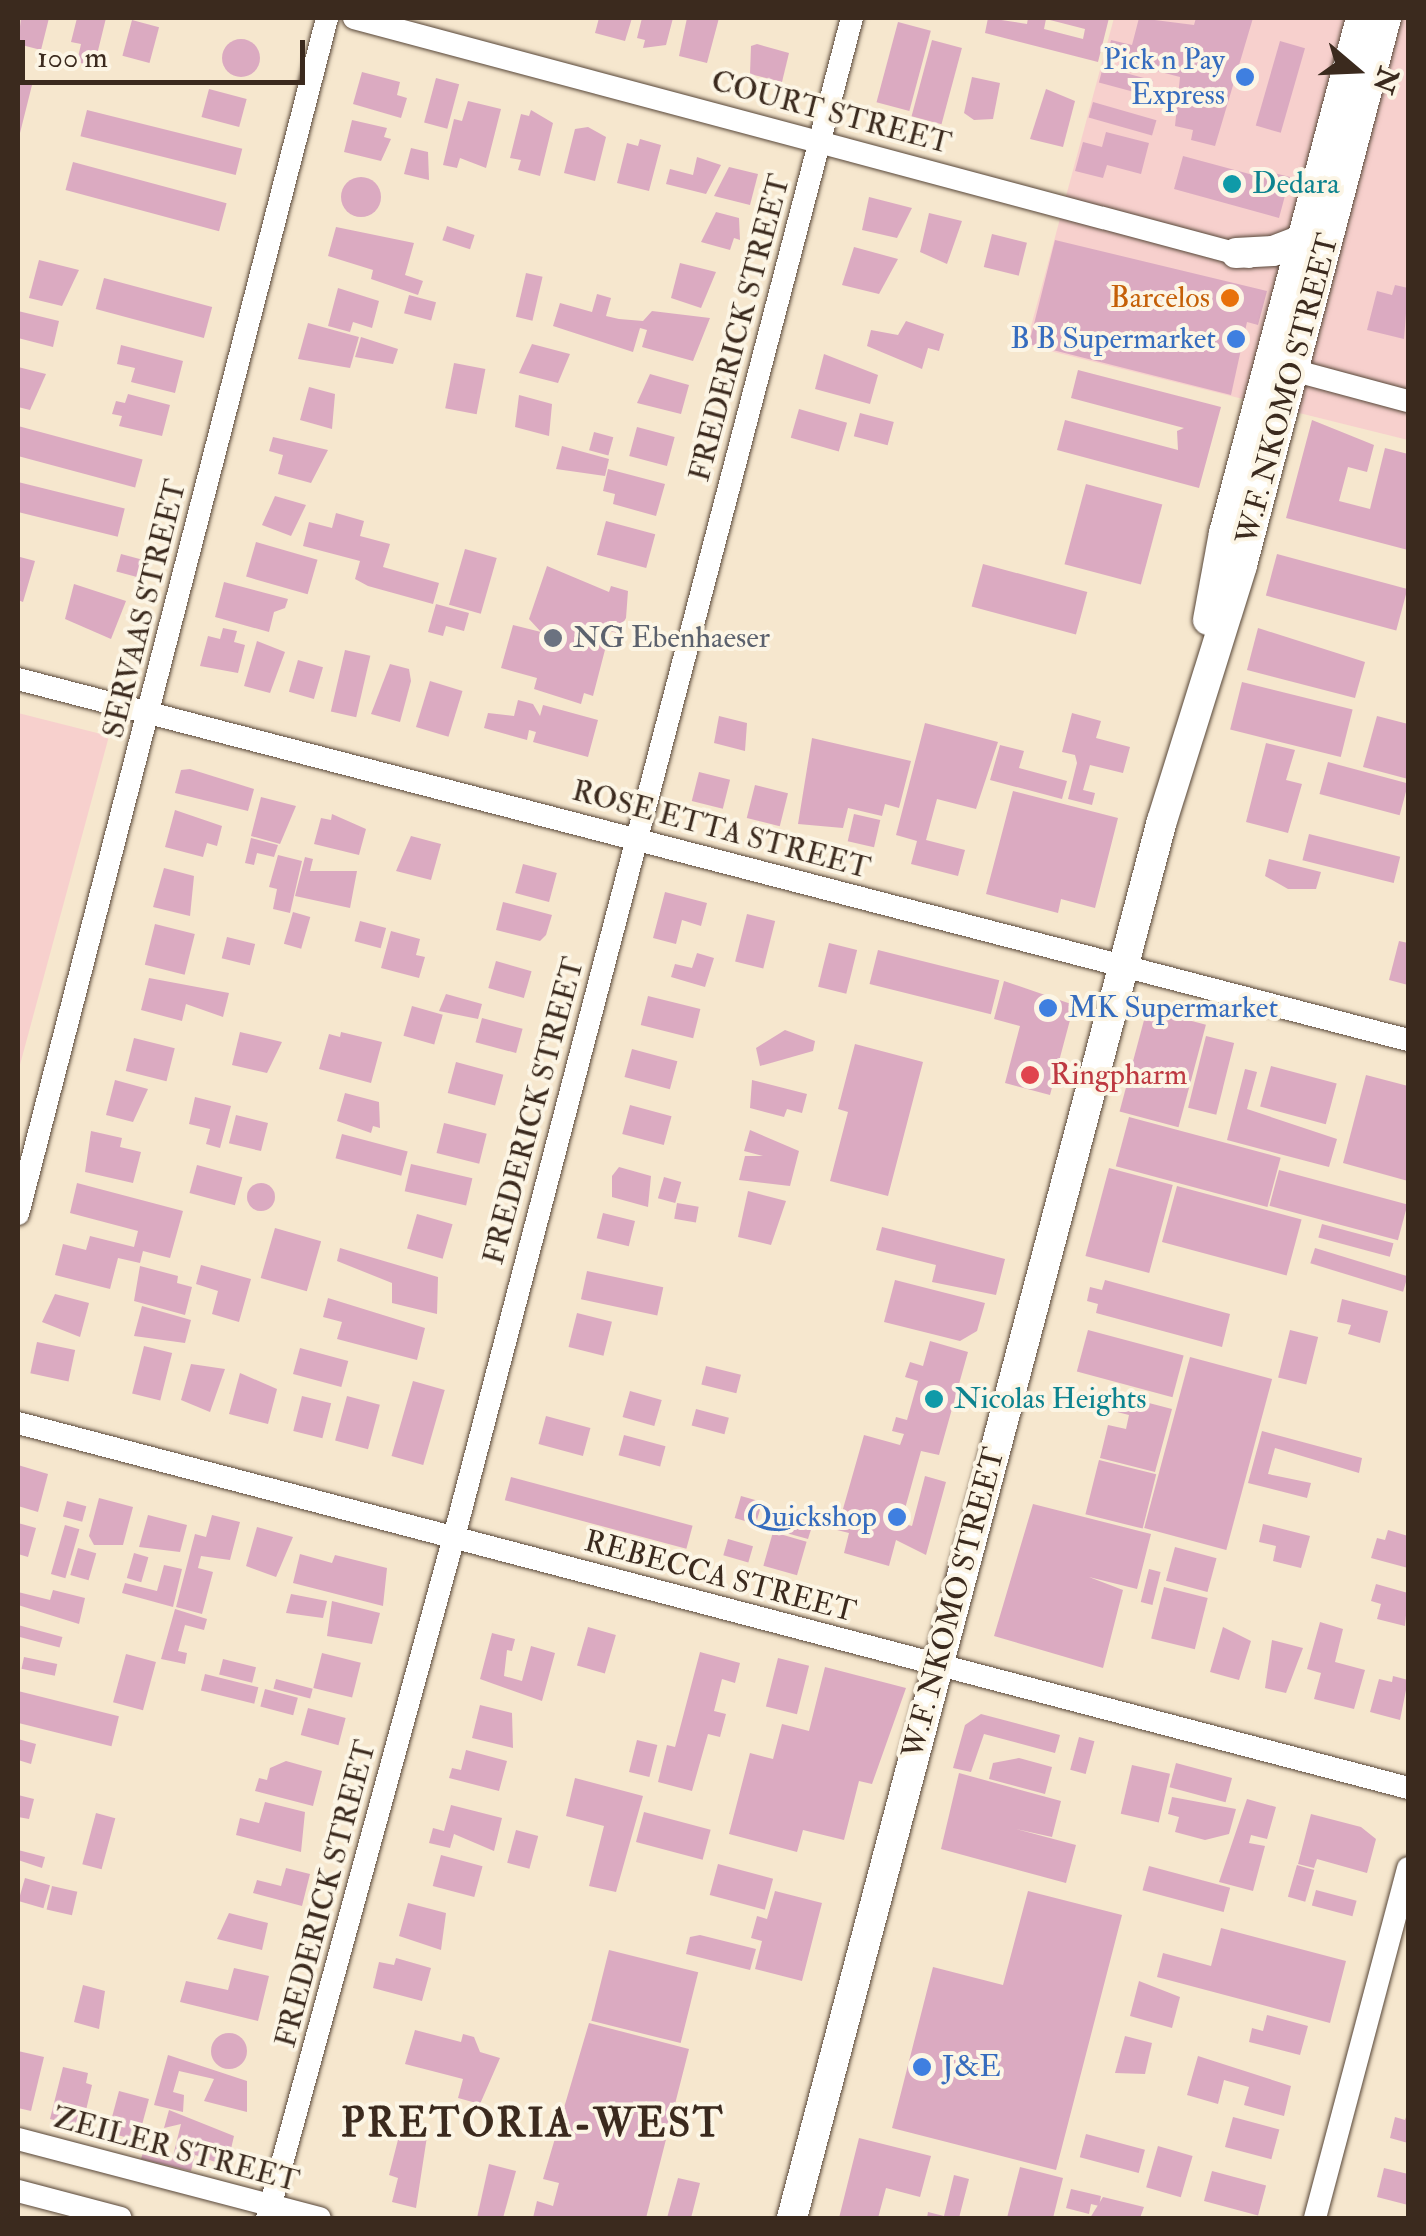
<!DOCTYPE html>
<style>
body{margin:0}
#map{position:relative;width:1426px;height:2236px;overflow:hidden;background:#f6e7ce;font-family:"IM FELL Double Pica",serif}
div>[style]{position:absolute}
.built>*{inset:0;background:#f7d0cd}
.building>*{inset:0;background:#dbaac1;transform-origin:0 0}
.round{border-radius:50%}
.roads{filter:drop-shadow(0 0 2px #574638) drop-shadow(0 0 2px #574638)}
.minor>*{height:22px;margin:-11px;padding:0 11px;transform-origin:11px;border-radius:11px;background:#fff}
.secondary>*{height:30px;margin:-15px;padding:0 15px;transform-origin:15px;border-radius:15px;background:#fff}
.dots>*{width:28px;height:28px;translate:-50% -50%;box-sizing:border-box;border:5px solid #fcf5e5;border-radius:50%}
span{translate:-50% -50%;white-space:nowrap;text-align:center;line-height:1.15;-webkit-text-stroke:8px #fcf5e5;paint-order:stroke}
.shop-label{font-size:30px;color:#366cbe}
.right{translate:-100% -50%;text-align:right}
.left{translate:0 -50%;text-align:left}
.street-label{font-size:30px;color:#3b2a1e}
.culture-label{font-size:30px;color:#0d838f}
.food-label{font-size:30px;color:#c56008}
.worship-label{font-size:30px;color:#5b616d}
.health-label{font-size:30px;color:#be3a42}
.district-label{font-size:40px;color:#3b2a1e;font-weight:700;letter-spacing:2.5px}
.frame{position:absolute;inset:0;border:20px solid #3b2a1e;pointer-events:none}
.north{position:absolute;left:1306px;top:20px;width:100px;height:100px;-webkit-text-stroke:8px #fcf5e5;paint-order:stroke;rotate:109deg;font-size:28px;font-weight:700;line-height:40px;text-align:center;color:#3b2a1e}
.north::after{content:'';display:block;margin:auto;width:35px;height:45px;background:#3b2a1e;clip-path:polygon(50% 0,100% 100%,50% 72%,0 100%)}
.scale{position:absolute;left:20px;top:40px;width:285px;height:45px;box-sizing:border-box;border:5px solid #3b2a1e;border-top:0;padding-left:12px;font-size:30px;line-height:35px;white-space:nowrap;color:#3b2a1e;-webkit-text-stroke:8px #fcf5e5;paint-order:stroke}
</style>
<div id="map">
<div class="built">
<div style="clip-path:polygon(1114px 18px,1408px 18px,1408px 440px,1026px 345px)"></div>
<div style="clip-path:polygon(18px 713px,109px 736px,18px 1072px)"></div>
</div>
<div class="building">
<div style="clip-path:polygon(21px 18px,49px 18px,41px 50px,18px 44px)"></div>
<div style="clip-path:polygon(77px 18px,106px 18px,94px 67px,77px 62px,81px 44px,71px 42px)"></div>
<div style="clip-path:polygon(599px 18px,632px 18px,625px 41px,595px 33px)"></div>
<div style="clip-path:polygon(642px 18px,673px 18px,666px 45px,643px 48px,645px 40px,637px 38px)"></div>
<div style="clip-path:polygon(687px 18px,719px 18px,707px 63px,679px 56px)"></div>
<div style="clip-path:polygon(evenodd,988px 18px,1027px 24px,1028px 18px,1109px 18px,1098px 62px,985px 33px,988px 18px,1046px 19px,1085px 29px,1083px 39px,1044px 29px,1046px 19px)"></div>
<div style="clip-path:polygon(1139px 18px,1194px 25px,1196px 18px,1253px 18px,1215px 146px,1191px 140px,1193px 130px,1175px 126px,1180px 77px,1107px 58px,1111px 40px,1132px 45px)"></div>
<div style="left:132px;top:20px;width:28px;height:37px;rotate:15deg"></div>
<div style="left:898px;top:22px;width:34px;height:83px;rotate:15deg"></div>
<div class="round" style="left:222px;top:39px;width:38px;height:38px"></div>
<div style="left:932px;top:40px;width:31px;height:79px;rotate:15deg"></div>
<div style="left:1280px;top:41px;width:26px;height:88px;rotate:16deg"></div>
<div style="clip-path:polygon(757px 44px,789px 53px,782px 82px,750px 74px,751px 46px)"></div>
<div style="left:1103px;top:67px;width:52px;height:16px;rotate:15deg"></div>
<div style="clip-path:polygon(362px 72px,400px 82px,397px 95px,407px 98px,401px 118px,353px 104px)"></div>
<div style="clip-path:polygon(972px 77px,1000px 83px,993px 119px,974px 120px,964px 113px)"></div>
<div style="left:436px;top:78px;width:24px;height:46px;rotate:15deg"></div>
<div style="clip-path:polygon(18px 82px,32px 85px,19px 137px,18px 137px)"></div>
<div style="left:209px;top:89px;width:39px;height:29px;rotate:15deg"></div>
<div style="clip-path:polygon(1046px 89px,1075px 101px,1063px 147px,1030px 139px)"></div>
<div style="clip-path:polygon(468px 101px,501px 109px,486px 168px,460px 158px,457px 168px,443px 165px,454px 119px,462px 121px)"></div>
<div style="left:1093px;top:102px;width:66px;height:16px;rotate:16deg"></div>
<div style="left:87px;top:110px;width:160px;height:27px;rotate:14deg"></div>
<div style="clip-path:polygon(531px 110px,553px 123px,540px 176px,518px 170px,521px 160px,510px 158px,521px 114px,529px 116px)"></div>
<div style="clip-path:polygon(352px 120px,387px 128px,384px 137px,391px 139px,381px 161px,344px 152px)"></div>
<div style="clip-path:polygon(588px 127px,606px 137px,595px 181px,564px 173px,575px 129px)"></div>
<div style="clip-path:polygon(1106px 132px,1149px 143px,1141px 174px,1107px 165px,1103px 178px,1075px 171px,1083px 142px,1102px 147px)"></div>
<div style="clip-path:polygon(640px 139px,661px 145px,649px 191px,617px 183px,627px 143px,638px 146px)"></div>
<div style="clip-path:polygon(411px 148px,428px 152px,429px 180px,404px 174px)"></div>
<div style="clip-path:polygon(1183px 156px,1268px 179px,1270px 172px,1290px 177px,1279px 218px,1174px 189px)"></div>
<div style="clip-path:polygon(697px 157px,721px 165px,706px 194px,666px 184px,670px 169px,693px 175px)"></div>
<div style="left:73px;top:162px;width:159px;height:29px;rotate:15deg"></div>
<div style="clip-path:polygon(729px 167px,758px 174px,750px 205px,714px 196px)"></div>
<div class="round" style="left:341px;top:177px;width:40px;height:40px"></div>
<div style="clip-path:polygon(869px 197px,912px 208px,897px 238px,862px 230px)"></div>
<div style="clip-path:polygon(716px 212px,739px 218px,740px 240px,734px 238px,730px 250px,701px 242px)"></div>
<div style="clip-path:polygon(929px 213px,962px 221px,947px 264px,920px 252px)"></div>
<div style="left:447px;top:226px;width:29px;height:15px;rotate:18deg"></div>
<div style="clip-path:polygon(336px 227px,414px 243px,405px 275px,423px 281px,418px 295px,371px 279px,373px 270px,328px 256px)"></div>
<div style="left:992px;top:234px;width:36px;height:34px;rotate:14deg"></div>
<div style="clip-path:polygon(1055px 240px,1267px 291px,1258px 325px,1247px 322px,1231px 395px,1029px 344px)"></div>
<div style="clip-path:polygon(854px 247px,898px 259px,879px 294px,842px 285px)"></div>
<div style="clip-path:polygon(39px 260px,79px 270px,62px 306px,29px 298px)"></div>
<div style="clip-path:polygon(680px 263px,716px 272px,701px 308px,671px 298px)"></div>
<div style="left:526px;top:273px;width:17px;height:45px;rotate:13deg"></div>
<div style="left:104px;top:278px;width:112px;height:32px;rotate:15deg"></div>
<div style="clip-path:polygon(1395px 285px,1408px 288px,1404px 339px,1367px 330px,1377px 291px,1392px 295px)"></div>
<div style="clip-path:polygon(338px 288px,379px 301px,372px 328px,353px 322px,350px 332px,328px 326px)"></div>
<div style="clip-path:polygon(597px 294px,611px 298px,606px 316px,619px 319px,643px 321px,652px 311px,710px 318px,693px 361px,642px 347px,647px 330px,640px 328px,633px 352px,553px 326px,560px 303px,592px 312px)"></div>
<div style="left:409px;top:295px;width:28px;height:19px;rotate:15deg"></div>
<div style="clip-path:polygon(18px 311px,59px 321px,53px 347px,18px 338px)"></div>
<div style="clip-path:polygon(906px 321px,944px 334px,939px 351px,928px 348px,922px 369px,867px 346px,871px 330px,898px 335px)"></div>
<div style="clip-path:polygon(308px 323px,359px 337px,350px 368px,298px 359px)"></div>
<div style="clip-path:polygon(361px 337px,398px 349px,393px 364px,355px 357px)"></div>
<div style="clip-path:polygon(532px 344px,570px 354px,558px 383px,519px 373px)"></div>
<div style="clip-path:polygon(121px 345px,183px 361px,175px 393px,131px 382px,135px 368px,117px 364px)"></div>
<div style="clip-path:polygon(824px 354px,878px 375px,870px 404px,815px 389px)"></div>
<div style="left:454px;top:363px;width:32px;height:46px;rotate:11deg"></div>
<div style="clip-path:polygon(18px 367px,46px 374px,30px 410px,18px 407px)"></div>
<div style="clip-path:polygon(1078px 370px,1221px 407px,1199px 488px,1057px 450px,1065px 420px,1178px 450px,1177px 431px,1184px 428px,1071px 398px)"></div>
<div style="clip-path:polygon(650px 374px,689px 385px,681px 414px,637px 403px)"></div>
<div style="clip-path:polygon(309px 387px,335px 394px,332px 429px,300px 420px)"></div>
<div style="clip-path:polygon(128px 394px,170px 405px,162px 436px,119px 426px,122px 416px,112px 414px,116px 401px,125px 403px)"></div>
<div style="clip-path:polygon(519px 395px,552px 404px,549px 436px,515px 427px)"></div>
<div style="left:799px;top:409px;width:50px;height:30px;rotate:16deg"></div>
<div style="left:860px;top:413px;width:35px;height:24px;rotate:15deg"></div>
<div style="clip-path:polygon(1312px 420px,1374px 445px,1367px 472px,1348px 467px,1339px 501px,1370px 509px,1385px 448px,1408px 454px,1408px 550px,1286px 518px)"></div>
<div style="left:18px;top:426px;width:129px;height:29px;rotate:15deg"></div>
<div style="left:637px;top:427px;width:39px;height:30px;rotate:15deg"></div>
<div style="left:594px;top:432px;width:20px;height:19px;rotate:15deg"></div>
<div style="clip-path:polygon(273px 437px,328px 450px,311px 483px,278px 474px,283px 455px,269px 451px)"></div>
<div style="clip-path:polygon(562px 446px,609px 459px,605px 476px,556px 469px)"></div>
<div style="clip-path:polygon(608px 469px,665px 484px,656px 516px,613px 504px,615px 494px,603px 491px)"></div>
<div style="left:18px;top:482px;width:110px;height:29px;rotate:14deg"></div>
<div style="left:1086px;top:484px;width:79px;height:83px;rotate:15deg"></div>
<div style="clip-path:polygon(275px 496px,306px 505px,291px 536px,262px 525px)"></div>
<div style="clip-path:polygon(336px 513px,364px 521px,360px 536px,390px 544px,383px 567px,439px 583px,433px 604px,368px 586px,355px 579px,360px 561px,303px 546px,309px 522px,332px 528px)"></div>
<div style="left:606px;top:521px;width:51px;height:35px;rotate:15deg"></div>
<div style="left:256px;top:542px;width:64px;height:36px;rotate:16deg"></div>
<div style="left:465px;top:549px;width:33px;height:58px;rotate:16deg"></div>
<div style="left:121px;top:554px;width:30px;height:18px;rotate:15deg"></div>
<div style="left:1277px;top:554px;width:135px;height:43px;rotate:15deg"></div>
<div style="clip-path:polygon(20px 557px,35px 561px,23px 602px,18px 600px)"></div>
<div style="left:983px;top:564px;width:108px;height:44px;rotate:15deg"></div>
<div style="clip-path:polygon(547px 566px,609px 592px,611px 586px,628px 591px,626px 618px,617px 633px,600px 628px,596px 644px,606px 646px,593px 696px,584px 693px,581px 704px,534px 689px,537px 678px,501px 668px,513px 625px,541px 632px,529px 619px)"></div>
<div style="clip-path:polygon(224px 582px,288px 599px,285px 608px,274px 612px,269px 632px,215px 617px)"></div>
<div style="clip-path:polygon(74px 584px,126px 601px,111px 639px,65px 619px)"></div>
<div style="clip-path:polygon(436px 604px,469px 613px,464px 631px,446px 626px,443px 636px,428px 632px)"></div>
<div style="clip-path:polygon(223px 628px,237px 631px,234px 642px,245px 645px,238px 673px,200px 666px,208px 636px,220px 639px)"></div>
<div style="clip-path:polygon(1258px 628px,1365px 662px,1355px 698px,1247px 670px)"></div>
<div style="clip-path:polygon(257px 641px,285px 652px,270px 693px,244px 686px)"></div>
<div style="left:345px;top:650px;width:26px;height:63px;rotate:13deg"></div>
<div style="left:298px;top:660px;width:26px;height:33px;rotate:16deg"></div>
<div style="clip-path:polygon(390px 664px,409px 669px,411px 681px,400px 722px,371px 714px)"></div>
<div style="left:430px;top:681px;width:34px;height:48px;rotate:17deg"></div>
<div style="left:1242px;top:682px;width:114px;height:49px;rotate:14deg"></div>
<div style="clip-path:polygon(518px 700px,533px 704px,540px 716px,543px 705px,598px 720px,588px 757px,533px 742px,536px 732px,529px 730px,527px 740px,484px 728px,488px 713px,514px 716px)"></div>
<div style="clip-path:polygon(1072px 713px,1101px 721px,1096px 738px,1130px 747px,1123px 773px,1090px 765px,1083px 790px,1095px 793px,1092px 805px,1068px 799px,1077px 763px,1075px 755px,1062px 752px)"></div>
<div style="clip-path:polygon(719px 716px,747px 723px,745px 751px,714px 743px)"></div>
<div style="clip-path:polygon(1377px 716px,1408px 724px,1408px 779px,1363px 767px)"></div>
<div style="clip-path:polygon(925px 723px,998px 742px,976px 809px,937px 799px,926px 840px,965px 850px,958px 876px,911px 864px,917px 841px,896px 835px)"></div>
<div style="clip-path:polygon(812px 738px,911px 761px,899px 808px,885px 804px,882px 816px,848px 808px,843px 828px,798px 824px)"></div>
<div style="clip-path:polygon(1266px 743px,1295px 750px,1286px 780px,1302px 784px,1288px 833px,1246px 822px)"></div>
<div style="clip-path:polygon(1000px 745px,1024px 751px,1019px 768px,1067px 781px,1062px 799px,990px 780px)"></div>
<div style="left:1328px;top:762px;width:83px;height:33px;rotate:15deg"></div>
<div style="clip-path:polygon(190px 769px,254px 789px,248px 811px,175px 793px,181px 770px)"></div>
<div style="left:699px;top:772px;width:32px;height:30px;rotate:14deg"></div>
<div style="left:755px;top:785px;width:34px;height:34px;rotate:14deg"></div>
<div style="clip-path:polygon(1013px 791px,1118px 818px,1095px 908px,1061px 899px,1058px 913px,986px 894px)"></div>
<div style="clip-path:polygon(261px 797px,296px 806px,280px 844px,251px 836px)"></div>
<div style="clip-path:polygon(175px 810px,222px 826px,217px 846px,207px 843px,203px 857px,165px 847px)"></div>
<div style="clip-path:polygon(332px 814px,366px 829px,359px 855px,314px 844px,321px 818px,331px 820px)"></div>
<div style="left:854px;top:814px;width:27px;height:28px;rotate:13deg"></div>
<div style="left:1309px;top:834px;width:94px;height:27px;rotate:14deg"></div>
<div style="clip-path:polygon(411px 836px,441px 844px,431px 880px,396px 871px)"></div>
<div style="clip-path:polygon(251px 838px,278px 845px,274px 857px,257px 853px,254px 865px,245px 863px)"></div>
<div style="clip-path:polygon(278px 855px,302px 861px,290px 913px,273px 909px,277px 889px,269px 887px)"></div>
<div style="clip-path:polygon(305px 857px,313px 859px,310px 871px,357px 871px,350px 908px,295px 896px)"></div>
<div style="clip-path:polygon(1269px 859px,1321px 872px,1316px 889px,1288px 889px,1265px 876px)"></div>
<div style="left:523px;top:864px;width:35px;height:30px;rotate:15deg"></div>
<div style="clip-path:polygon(164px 868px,194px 876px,190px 916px,153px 907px)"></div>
<div style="clip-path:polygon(665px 892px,707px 903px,701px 926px,682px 920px,676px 944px,653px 938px)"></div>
<div style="clip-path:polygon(503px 902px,552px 915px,546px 935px,540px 941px,496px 930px)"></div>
<div style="left:293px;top:912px;width:18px;height:33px;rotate:16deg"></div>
<div style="left:747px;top:914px;width:29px;height:49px;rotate:14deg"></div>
<div style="left:360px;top:921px;width:27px;height:21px;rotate:15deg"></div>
<div style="left:155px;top:924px;width:41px;height:42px;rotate:14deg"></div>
<div style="clip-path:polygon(391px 931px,420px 939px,416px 955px,425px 957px,419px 978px,381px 968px)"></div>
<div style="left:227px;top:937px;width:29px;height:22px;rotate:14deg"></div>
<div style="clip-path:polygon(1399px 941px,1408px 943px,1408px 985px,1389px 980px)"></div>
<div style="left:829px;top:943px;width:29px;height:45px;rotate:14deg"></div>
<div style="left:878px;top:950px;width:125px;height:35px;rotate:14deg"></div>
<div style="clip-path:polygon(697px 953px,714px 958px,705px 987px,671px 977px,675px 964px,692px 968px)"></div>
<div style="left:496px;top:961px;width:37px;height:28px;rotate:16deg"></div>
<div style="clip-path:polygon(149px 978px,229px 993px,223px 1017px,186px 1004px,182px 1021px,141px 1010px)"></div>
<div style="clip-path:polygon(1004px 981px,1074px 1005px,1050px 1095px,1005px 1083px,1020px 1026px,994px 1019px)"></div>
<div style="clip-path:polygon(446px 994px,482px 1004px,478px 1019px,439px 1011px)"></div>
<div style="left:648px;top:996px;width:54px;height:30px;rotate:14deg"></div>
<div style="left:412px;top:1006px;width:32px;height:31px;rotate:16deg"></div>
<div style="left:1147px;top:1009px;width:61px;height:106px;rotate:15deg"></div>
<div style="left:482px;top:1018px;width:42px;height:25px;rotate:15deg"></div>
<div style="clip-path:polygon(785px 1030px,815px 1041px,813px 1051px,760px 1066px,756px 1048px)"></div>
<div style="clip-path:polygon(240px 1032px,282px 1042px,267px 1073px,232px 1065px)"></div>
<div style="clip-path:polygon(341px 1032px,382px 1042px,371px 1083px,319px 1069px,329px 1034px,340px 1037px)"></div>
<div style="left:1206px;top:1036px;width:29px;height:74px;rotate:14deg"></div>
<div style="left:134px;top:1038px;width:42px;height:34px;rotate:14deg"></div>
<div style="clip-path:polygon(855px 1044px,923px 1062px,888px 1196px,830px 1181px,848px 1112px,838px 1109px)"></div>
<div style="left:632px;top:1049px;width:47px;height:29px;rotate:15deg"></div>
<div style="left:456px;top:1062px;width:49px;height:32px;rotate:15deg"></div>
<div style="left:1271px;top:1066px;width:68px;height:42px;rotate:15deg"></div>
<div style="clip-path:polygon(1245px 1069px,1257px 1072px,1247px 1109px,1337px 1139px,1329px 1167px,1227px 1140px)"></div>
<div style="clip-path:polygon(1366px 1075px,1408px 1086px,1408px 1181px,1343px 1163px)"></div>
<div style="clip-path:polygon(115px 1080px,148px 1089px,133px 1122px,106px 1115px)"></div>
<div style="clip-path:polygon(752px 1080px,807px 1094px,802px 1113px,787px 1109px,784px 1117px,750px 1108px)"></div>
<div style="clip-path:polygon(345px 1093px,379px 1102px,380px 1128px,373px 1126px,371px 1133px,337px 1121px)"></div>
<div style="clip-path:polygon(195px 1097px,231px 1106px,220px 1148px,206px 1144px,210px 1129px,189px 1124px)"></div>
<div style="left:630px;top:1105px;width:43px;height:30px;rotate:15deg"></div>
<div style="left:236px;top:1115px;width:33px;height:29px;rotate:14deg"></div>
<div style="left:1129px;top:1117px;width:157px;height:51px;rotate:15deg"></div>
<div style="left:444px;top:1123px;width:44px;height:31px;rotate:14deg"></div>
<div style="clip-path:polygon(750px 1130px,799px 1151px,790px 1186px,739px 1180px,745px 1156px,763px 1156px,744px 1151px)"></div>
<div style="clip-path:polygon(91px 1131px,122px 1138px,120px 1147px,141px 1152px,133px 1183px,85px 1172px)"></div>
<div style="left:342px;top:1134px;width:68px;height:25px;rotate:15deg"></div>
<div style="left:411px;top:1164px;width:63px;height:28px;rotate:13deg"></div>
<div style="left:197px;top:1165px;width:47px;height:29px;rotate:15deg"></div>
<div style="clip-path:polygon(619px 1167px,651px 1176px,648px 1207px,612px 1197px,612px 1176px)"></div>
<div style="left:1109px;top:1168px;width:66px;height:91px;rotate:15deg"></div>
<div style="left:1279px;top:1170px;width:133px;height:37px;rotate:15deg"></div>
<div style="left:664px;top:1177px;width:18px;height:22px;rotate:16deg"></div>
<div style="clip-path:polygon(77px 1183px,183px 1211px,170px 1258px,143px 1251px,140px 1263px,118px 1258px,110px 1289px,55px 1275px,63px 1244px,86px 1250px,90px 1236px,134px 1247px,138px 1231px,70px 1213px)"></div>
<div class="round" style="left:247px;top:1183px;width:28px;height:28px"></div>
<div style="left:1177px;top:1186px;width:129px;height:58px;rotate:15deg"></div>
<div style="clip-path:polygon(748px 1191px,786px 1201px,771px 1245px,738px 1237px)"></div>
<div style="left:677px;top:1203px;width:22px;height:16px;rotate:10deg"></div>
<div style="left:603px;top:1213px;width:33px;height:26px;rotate:14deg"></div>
<div style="left:417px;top:1214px;width:37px;height:36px;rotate:16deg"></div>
<div style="left:1322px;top:1224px;width:74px;height:14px;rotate:15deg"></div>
<div style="clip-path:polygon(882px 1227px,1005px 1259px,996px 1295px,932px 1282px,936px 1265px,876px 1250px)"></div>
<div style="left:275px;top:1228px;width:48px;height:52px;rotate:16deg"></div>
<div style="clip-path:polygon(340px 1248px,438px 1277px,437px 1314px,392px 1303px,392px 1283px,337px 1261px)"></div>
<div style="left:1315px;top:1248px;width:97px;height:16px;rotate:17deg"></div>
<div style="clip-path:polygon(201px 1265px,251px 1279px,239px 1322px,212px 1314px,218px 1291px,196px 1284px)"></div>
<div style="clip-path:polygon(140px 1266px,178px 1276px,177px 1283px,192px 1287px,185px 1315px,134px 1301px)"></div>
<div style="left:587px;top:1271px;width:78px;height:29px;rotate:12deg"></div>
<div style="clip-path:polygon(895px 1280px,985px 1303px,977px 1331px,960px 1341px,884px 1322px)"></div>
<div style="clip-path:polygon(1105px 1280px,1230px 1314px,1222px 1347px,1096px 1313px,1098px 1304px,1087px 1301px,1090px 1287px,1102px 1290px)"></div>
<div style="clip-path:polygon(55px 1294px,89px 1303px,80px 1337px,42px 1322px)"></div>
<div style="clip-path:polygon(328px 1298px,425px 1328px,417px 1360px,337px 1339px,342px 1322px,323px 1317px)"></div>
<div style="clip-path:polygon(1342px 1299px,1388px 1311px,1380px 1343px,1348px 1334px,1351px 1325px,1337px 1322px)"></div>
<div style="clip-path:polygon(142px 1306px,191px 1320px,185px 1343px,134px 1336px)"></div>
<div style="left:577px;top:1313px;width:36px;height:35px;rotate:14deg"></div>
<div style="left:1088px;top:1330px;width:99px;height:43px;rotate:15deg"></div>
<div style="left:1290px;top:1330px;width:29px;height:49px;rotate:14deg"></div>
<div style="clip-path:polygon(930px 1341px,968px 1352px,939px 1455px,921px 1451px,901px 1523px,912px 1526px,925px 1476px,946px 1482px,926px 1555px,896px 1540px,889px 1566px,844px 1553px,849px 1533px,837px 1530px,864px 1435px,900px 1445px,904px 1434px,892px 1431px,896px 1417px,907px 1420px,918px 1381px,905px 1377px,910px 1362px,923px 1366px)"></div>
<div style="left:37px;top:1342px;width:39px;height:32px;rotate:12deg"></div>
<div style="left:144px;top:1346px;width:29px;height:49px;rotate:14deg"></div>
<div style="left:300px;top:1348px;width:50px;height:27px;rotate:15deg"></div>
<div style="left:1190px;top:1357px;width:85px;height:177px;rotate:15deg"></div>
<div style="clip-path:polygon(191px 1364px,225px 1369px,210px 1412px,181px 1400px)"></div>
<div style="left:706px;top:1366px;width:36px;height:19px;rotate:14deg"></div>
<div style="clip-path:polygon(240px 1373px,277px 1389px,268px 1424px,229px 1414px)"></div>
<div style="left:413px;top:1381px;width:33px;height:78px;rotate:16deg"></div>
<div style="left:630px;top:1391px;width:33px;height:27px;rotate:16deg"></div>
<div style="clip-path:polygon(1118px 1395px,1172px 1409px,1155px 1472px,1100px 1458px,1108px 1425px,1126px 1429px,1129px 1415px,1113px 1411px)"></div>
<div style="left:302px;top:1396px;width:30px;height:36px;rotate:14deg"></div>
<div style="left:347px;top:1396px;width:34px;height:46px;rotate:15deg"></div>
<div style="left:696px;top:1409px;width:34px;height:17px;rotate:15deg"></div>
<div style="left:546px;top:1416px;width:46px;height:29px;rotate:15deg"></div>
<div style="clip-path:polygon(1262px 1431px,1362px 1458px,1359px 1473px,1275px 1448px,1268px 1474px,1311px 1483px,1307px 1498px,1248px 1483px)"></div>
<div style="left:624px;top:1435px;width:43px;height:21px;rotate:15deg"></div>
<div style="left:1099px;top:1460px;width:59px;height:56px;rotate:14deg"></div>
<div style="clip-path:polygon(18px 1465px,48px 1474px,38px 1512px,18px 1506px)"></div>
<div style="left:511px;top:1477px;width:188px;height:24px;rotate:15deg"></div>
<div style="left:741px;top:1496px;width:22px;height:23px;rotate:16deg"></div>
<div style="clip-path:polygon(99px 1498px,133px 1507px,123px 1545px,94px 1545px,89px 1536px)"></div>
<div style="left:67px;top:1501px;width:20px;height:16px;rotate:15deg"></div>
<div style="clip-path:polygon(1033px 1504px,1151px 1534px,1137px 1589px,1089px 1577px,1123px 1590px,1103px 1668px,994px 1636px)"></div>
<div style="clip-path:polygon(791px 1510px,815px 1517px,808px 1539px,779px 1531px)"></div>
<div style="clip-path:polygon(148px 1515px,187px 1525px,180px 1552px,139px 1547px)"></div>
<div style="clip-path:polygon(212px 1515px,240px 1522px,230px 1560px,201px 1556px,198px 1568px,213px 1572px,202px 1614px,176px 1607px,195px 1534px,206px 1537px)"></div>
<div style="clip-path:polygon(18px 1523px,36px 1528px,28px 1557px,18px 1554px)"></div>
<div style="clip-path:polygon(1263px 1524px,1310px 1536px,1301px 1568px,1273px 1561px,1276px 1546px,1259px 1542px)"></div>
<div style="left:65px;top:1525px;width:15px;height:51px;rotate:16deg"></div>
<div style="clip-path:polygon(257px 1527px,293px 1537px,276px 1577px,246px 1566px)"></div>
<div style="clip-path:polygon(1388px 1530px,1408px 1536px,1408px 1568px,1371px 1558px,1377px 1538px,1385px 1540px)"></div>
<div style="left:773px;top:1532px;width:35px;height:35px;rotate:16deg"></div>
<div style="left:728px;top:1539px;width:26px;height:17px;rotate:16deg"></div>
<div style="left:1175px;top:1547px;width:43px;height:35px;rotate:15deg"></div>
<div style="left:78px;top:1548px;width:19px;height:28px;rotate:16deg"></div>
<div style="left:134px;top:1553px;width:15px;height:26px;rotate:16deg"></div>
<div style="clip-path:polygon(300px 1554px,332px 1563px,335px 1555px,387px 1568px,383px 1606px,293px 1583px)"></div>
<div style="clip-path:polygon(164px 1565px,182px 1569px,173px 1607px,122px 1593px,125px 1583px,157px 1591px)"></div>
<div style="left:1149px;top:1569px;width:12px;height:34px;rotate:14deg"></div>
<div style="clip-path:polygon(1376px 1584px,1408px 1593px,1405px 1626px,1377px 1619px,1381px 1604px,1371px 1601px)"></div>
<div style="left:1164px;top:1587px;width:45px;height:53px;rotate:14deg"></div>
<div style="clip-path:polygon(53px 1590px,85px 1598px,79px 1624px,18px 1605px,18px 1592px,50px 1600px)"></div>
<div style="clip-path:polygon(291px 1594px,327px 1601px,323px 1618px,286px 1613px)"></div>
<div style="clip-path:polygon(332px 1601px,380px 1613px,372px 1644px,327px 1636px)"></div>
<div style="clip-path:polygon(175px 1609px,207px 1619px,204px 1630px,185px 1625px,178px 1651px,187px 1653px,185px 1664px,161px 1659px)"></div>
<div style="clip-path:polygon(1320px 1622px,1343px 1629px,1335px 1662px,1365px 1670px,1354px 1709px,1314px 1699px,1321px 1673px,1307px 1669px)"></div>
<div style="left:18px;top:1625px;width:46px;height:11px;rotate:15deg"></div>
<div style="left:588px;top:1627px;width:29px;height:40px;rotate:16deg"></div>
<div style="clip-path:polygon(1223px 1627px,1251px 1641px,1239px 1680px,1210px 1672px)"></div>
<div style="clip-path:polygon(492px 1633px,515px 1639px,512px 1651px,507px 1650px,504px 1676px,522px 1681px,531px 1646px,555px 1653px,542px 1701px,480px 1679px)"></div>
<div style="clip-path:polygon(1272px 1640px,1303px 1648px,1286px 1693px,1265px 1688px)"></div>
<div style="clip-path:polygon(700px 1652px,740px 1663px,735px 1683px,722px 1679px,714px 1711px,726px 1714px,720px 1737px,708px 1734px,692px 1791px,658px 1782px,667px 1745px,675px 1747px)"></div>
<div style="left:322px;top:1653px;width:40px;height:36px;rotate:14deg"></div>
<div style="left:126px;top:1654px;width:31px;height:50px;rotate:15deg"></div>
<div style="left:24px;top:1657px;width:34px;height:12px;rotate:12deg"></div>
<div style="left:778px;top:1658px;width:32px;height:50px;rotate:14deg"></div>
<div style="left:223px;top:1659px;width:34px;height:16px;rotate:14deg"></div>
<div style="clip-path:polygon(825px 1667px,906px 1688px,872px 1784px,859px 1781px,844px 1840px,803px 1830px,797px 1852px,729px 1834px,750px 1753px,773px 1759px,782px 1724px,809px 1731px)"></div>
<div style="left:205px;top:1674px;width:55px;height:17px;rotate:14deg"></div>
<div style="clip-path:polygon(1393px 1676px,1408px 1680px,1400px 1720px,1370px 1712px,1379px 1679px,1392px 1682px)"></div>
<div style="left:276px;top:1679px;width:38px;height:10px;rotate:15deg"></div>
<div style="left:265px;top:1689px;width:34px;height:18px;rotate:15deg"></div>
<div style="left:18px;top:1691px;width:104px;height:31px;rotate:14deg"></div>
<div style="clip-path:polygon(480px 1705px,512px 1713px,513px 1748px,472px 1738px)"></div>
<div style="left:308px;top:1708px;width:39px;height:28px;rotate:15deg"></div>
<div style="clip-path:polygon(981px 1714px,1060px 1735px,1055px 1753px,984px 1734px,971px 1772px,953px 1768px,965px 1725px)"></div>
<div style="left:1079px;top:1737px;width:16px;height:34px;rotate:15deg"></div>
<div style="clip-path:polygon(18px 1739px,36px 1744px,31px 1764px,18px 1760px)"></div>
<div style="left:637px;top:1740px;width:21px;height:33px;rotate:14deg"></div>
<div style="clip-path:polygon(466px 1750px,507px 1761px,499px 1791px,449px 1778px,452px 1768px,461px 1770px)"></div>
<div style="clip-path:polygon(1019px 1758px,1052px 1767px,1045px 1794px,989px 1779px,993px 1763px)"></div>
<div style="clip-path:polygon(286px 1761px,322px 1771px,313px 1806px,255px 1791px,259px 1778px,267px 1780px,270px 1768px)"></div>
<div style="left:1176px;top:1763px;width:58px;height:25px;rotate:15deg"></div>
<div style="left:1132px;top:1765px;width:39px;height:50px;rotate:13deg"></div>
<div style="clip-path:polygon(959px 1773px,1061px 1801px,1052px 1837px,1016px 1829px,1076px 1845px,1066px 1883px,941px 1849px)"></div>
<div style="clip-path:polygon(575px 1778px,643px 1796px,616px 1892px,589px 1886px,604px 1826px,566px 1816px)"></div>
<div style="clip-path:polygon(18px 1795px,34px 1799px,29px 1819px,18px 1817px)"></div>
<div style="clip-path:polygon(1172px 1797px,1236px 1809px,1229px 1834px,1205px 1840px,1175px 1832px,1179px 1817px,1168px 1814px)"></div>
<div style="clip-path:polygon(1247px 1799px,1276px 1807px,1267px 1839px,1251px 1835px,1249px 1843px,1265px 1846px,1253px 1891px,1219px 1882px)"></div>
<div style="clip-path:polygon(265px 1802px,305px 1812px,301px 1852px,236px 1835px,240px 1818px,259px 1823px)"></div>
<div style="clip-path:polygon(451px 1805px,502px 1818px,494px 1851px,454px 1834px,450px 1848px,429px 1843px,433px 1828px,444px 1831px)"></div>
<div style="left:644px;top:1812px;width:69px;height:31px;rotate:15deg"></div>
<div style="left:96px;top:1813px;width:20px;height:53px;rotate:15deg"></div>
<div style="clip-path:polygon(1311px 1814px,1361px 1827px,1376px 1839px,1367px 1873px,1317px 1859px,1314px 1868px,1298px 1864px)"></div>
<div style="left:516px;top:1830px;width:23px;height:34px;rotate:15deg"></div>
<div style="clip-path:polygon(18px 1850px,45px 1857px,42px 1868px,18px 1860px)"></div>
<div style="left:441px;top:1855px;width:43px;height:32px;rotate:15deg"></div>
<div style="left:718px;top:1864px;width:57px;height:32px;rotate:15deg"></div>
<div style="left:1297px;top:1865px;width:18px;height:33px;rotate:16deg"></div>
<div style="left:1149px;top:1866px;width:84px;height:25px;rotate:15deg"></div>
<div style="clip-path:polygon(286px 1868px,310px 1874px,302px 1906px,253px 1893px,257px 1880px,281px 1886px)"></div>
<div style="left:25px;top:1878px;width:26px;height:24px;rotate:16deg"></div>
<div style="left:52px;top:1886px;width:26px;height:24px;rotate:13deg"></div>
<div style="left:1316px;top:1890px;width:42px;height:16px;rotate:15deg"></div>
<div style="clip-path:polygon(775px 1891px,822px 1903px,802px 1981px,755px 1969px,762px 1941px,751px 1938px,757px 1916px,767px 1919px)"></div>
<div style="clip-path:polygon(1028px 1891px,1122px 1915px,1056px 2170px,892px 2128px,933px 1967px,1003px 1985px)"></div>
<div style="clip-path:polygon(408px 1903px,446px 1913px,441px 1950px,399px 1936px)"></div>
<div style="clip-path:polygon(229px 1913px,268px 1923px,262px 1950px,217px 1939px)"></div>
<div style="clip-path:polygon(1221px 1928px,1346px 1961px,1330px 2023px,1157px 1977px,1163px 1953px,1211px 1966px)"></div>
<div style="clip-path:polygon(700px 1935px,756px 1949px,750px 1970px,686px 1954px,690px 1937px)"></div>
<div style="left:609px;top:1950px;width:92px;height:73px;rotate:14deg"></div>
<div style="clip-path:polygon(396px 1958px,431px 1968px,422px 2001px,373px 1988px,379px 1962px,394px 1965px)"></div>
<div style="clip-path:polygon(234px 1968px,269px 1976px,258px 2021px,180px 2002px,186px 1981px,228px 1990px)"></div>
<div style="clip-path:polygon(1139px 1981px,1180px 1997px,1172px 2028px,1130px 2016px)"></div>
<div style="clip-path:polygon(83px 1985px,105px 1991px,99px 2029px,74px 2022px)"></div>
<div style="clip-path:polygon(1267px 2015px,1308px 2026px,1300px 2055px,1249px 2042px,1252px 2028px,1263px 2031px)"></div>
<div style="clip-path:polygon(589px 2023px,689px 2049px,646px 2218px,533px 2218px,537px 2201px,553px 2206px,559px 2183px,543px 2179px)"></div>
<div style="clip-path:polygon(415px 2030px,461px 2042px,463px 2034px,474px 2037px,480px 2052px,500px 2058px,480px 2104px,458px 2098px,463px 2079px,405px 2064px)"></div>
<div class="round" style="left:211px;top:2033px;width:36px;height:36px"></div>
<div style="clip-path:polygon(1125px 2036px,1152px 2043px,1145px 2074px,1115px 2073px)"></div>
<div style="clip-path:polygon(18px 2051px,44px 2057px,31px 2111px,18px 2108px)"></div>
<div style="clip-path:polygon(168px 2055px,247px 2081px,247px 2112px,204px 2101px,214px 2079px,179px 2071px,173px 2092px,184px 2095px,183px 2112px,154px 2105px)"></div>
<div style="clip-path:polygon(1198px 2056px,1291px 2086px,1284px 2116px,1244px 2105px,1249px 2087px,1224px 2080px,1218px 2104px,1187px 2095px)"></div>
<div style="clip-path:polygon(63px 2067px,88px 2073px,86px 2083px,92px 2085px,82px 2127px,50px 2119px)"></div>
<div style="left:119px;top:2091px;width:31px;height:43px;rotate:15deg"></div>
<div style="clip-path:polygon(169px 2110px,234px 2136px,227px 2166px,195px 2155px,191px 2171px,141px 2159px,144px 2149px,173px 2156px,181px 2124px,164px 2128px)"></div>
<div style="clip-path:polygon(1408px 2111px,1408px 2143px,1390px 2138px,1395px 2117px,1405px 2120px)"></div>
<div style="left:1233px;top:2117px;width:48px;height:31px;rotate:15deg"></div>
<div style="clip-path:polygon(402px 2124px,428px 2130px,416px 2208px,392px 2202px,398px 2178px,389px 2175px)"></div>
<div style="left:1086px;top:2134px;width:61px;height:24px;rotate:15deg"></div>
<div style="clip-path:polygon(859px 2138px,931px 2156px,920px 2197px,886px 2188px,878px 2218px,839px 2218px)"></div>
<div style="left:1158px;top:2146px;width:36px;height:43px;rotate:16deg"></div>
<div style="clip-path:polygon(489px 2164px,516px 2171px,503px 2218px,477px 2218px)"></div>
<div style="clip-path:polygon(1020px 2167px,1063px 2178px,1053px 2218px,1007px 2218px)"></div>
<div style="clip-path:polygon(1384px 2168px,1408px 2174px,1408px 2205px,1377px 2197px)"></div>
<div style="left:1212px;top:2171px;width:56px;height:31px;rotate:15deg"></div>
<div style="clip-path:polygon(954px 2175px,969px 2179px,959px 2218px,927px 2218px,928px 2212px,944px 2216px)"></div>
<div style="clip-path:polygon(678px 2178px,700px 2183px,691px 2218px,667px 2218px)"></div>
<div style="clip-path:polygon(1071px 2189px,1101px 2196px,1099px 2206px,1091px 2204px,1089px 2214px,1066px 2208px)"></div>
<div style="clip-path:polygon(1103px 2197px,1144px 2207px,1140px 2218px,1090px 2218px)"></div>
</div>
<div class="roads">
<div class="minor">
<div style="left:354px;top:18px;width:926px;rotate:14.95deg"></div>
<div style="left:1281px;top:367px;width:131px;rotate:15deg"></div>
<div style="left:18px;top:679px;width:1436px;rotate:14.56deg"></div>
<div style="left:18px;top:1214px;width:1235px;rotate:-75.51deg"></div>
<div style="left:18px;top:1423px;width:1437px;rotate:14.71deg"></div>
<div style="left:18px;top:2139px;width:312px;rotate:14.7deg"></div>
<div style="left:18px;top:2191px;width:106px;rotate:14.7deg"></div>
<div style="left:267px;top:2218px;width:706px;rotate:-74.65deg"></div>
<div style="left:454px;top:1537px;width:1570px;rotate:-75.32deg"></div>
<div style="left:1315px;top:2218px;width:362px;rotate:-75.1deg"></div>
</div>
<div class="secondary">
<div style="left:1236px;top:253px;width:37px;rotate:-3deg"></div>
<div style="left:1273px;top:251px;width:30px;rotate:-21deg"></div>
<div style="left:1208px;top:620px;width:88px;rotate:-79.6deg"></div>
<div style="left:1224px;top:533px;width:533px;rotate:-75.1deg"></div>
<div style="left:792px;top:2218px;width:1445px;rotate:-75.17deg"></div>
<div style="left:1162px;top:821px;width:268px;rotate:-72.6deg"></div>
<div style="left:1242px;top:565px;width:566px;rotate:-75.25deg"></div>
</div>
</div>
<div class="dots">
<div style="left:1245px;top:77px;background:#3f7fe0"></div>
<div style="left:1232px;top:184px;background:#0f9aa8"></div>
<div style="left:1230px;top:298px;background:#e8710a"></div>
<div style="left:1236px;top:339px;background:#3f7fe0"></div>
<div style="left:553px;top:638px;background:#6b7280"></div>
<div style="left:1048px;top:1008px;background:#3f7fe0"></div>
<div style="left:1030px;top:1075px;background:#e0444e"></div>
<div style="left:934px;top:1399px;background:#0f9aa8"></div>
<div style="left:897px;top:1517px;background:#3f7fe0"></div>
<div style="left:922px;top:2067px;background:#3f7fe0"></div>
</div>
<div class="shop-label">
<span class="right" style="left:1225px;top:77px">Pick n Pay<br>Express</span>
<span class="right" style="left:1216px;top:339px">B B Supermarket</span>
<span class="left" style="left:1068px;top:1008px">MK Supermarket</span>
<span class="right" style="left:877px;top:1517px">Quickshop</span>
<span class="left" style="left:942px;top:2067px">J&amp;E</span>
</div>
<div class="street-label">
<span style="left:831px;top:113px;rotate:15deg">COURT STREET</span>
<span style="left:740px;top:328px;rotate:-75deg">FREDERICK STREET</span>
<span style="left:1288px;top:389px;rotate:-75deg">W.F. NKOMO STREET</span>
<span style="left:145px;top:609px;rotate:-76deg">SERVAAS STREET</span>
<span style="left:721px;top:830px;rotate:15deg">ROSE ETTA STREET</span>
<span style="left:534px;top:1111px;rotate:-75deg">FREDERICK STREET</span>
<span style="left:720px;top:1577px;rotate:15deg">REBECCA STREET</span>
<span style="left:954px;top:1603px;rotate:-75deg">W.F. NKOMO STREET</span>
<span style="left:326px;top:1894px;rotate:-75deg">FREDERICK STREET</span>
<span style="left:176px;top:2150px;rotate:15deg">ZEILER STREET</span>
</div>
<div class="culture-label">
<span class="left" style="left:1252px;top:184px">Dedara</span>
<span class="left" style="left:954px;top:1399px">Nicolas Heights</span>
</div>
<div class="food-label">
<span class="right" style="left:1210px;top:298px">Barcelos</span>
</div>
<div class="worship-label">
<span class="left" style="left:573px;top:638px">NG Ebenhaeser</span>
</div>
<div class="health-label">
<span class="left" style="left:1050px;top:1075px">Ringpharm</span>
</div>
<div class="district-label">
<span style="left:533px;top:2124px">PRETORIA-WEST</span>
</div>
<div class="frame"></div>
<div class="north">N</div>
<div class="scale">100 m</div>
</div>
